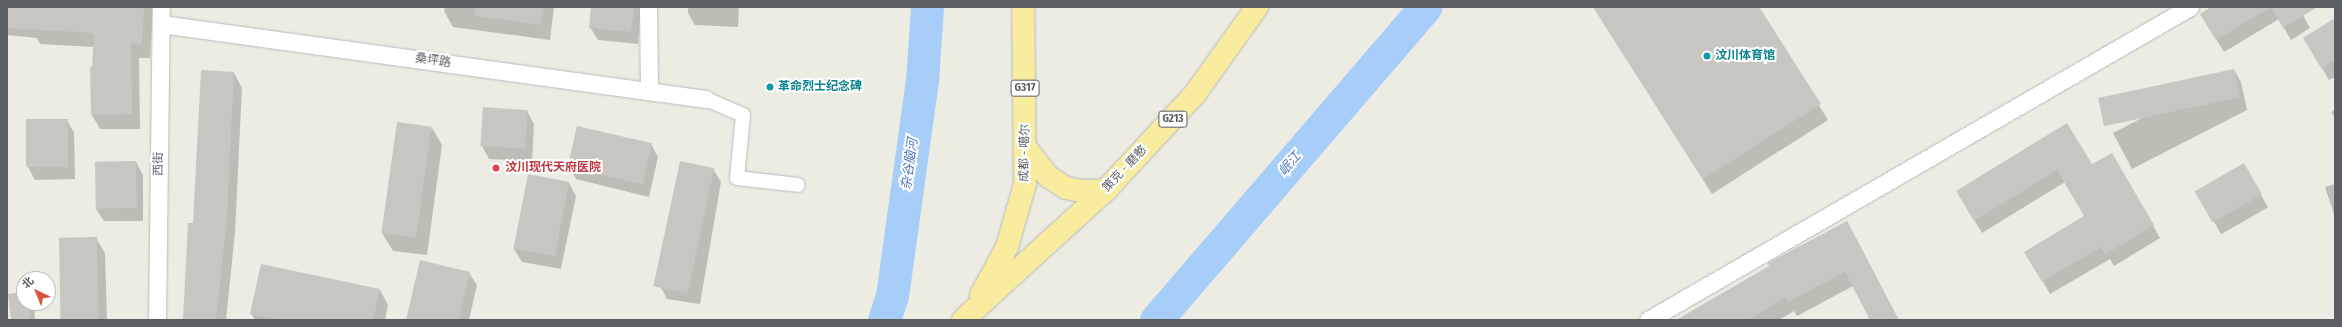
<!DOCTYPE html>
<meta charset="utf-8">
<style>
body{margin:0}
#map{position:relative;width:2342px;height:327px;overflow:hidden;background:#edece3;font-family:"Fira Sans Condensed","Noto Sans SC",sans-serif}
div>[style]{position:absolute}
.shadow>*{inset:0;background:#0003;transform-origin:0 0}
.river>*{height:33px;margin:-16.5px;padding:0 16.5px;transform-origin:16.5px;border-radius:16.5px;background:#a7cef9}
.building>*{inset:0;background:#c8c6c0;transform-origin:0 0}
.roads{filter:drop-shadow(0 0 1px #b8babf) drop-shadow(0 0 1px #b8babf)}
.minor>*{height:14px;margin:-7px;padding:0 7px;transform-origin:7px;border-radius:7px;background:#fff}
.tertiary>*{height:17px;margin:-8.5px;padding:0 8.5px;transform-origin:8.5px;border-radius:8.5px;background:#fff}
.trunk>*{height:22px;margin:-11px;padding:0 11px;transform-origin:11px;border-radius:11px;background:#f8ec9f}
.dots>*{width:11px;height:11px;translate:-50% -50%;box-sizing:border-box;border:2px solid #fff;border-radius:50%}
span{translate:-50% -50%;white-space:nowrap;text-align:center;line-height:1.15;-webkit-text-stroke:4px #fff;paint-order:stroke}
.shield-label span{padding:1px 3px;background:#fff;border:1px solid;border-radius:3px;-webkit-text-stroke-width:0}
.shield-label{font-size:11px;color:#5b5e63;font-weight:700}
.culture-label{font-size:12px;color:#0d838f;font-weight:700}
.left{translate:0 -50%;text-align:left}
.street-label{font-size:12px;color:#5b5e63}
.health-label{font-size:12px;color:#be3a42;font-weight:700}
.water-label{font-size:13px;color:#4c77bb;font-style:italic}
.frame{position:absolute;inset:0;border:8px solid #5b5e63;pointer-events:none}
.north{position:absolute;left:16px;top:271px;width:40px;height:40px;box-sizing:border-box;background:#fff;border:1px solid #bdbfc1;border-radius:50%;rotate:316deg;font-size:11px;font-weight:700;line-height:16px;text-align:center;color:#5b5e63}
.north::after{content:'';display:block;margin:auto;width:14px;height:18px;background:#dd5539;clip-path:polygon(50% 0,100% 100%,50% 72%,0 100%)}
</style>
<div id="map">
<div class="shadow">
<div style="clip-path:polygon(7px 7px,153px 7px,150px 58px,139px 58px,140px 129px,100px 129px,92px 115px,94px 47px,40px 44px,37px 38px,7px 35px)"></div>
<div style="clip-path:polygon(445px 7px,554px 7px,550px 40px,453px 27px,444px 11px)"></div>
<div style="clip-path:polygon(592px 7px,641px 7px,638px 44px,598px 40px,590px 27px)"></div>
<div style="clip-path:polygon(688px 7px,739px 7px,738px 27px,695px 25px,688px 13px)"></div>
<div style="clip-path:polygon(1598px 7px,1758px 7px,1828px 120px,1712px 194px,1604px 24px)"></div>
<div style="clip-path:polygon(2213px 7px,2311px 7px,2301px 12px,2310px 28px,2291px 40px,2279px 19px,2224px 52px,2201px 14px)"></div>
<div style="clip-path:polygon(2335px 20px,2335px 77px,2329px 80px,2304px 38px)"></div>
<div style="clip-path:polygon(2234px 70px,2241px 82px,2247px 110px,2132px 169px,2113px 133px)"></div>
<div style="clip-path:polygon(234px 73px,242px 88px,235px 232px,226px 320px,184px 320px,194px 224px)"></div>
<div style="clip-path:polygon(2335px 110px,2335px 118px,2331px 112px)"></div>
<div style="clip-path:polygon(527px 111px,534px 124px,532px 161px,489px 159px,482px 146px)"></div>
<div style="clip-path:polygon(67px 120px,74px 133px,75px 179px,35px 180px,28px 167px)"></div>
<div style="clip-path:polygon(2067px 124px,2092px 166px,2112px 154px,2160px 238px,2114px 266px,2110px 259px,2050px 294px,2026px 252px,2085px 216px,2065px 182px,1982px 233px,1957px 191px)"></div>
<div style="clip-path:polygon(432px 128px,442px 145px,427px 255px,393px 251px,382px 233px)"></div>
<div style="clip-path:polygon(651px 144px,658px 157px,649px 197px,576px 179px,569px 167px)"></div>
<div style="clip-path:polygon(136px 162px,143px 175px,143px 221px,104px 221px,96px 209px)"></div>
<div style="left:2243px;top:164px;width:50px;height:54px;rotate:60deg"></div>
<div style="clip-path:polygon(713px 169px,721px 182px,700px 304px,667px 299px,660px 286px)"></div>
<div style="clip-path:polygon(569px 183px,576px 196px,561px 269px,522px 262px,514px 249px)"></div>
<div style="clip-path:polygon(2335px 184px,2335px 217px,2325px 187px)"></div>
<div style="clip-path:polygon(1855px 236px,1898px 320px,1871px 320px,1853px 286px,1797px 316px,1794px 311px,1779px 320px,1677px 320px)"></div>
<div style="clip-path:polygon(96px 238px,105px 253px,107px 320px,62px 320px)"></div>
<div style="clip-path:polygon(469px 273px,477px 285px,469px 320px,407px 320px)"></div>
<div style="clip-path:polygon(380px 290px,388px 305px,385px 320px,255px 320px,251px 313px)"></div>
<div style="clip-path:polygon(24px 293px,24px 303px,32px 303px,34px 306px,35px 320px,12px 320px)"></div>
</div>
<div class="river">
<div style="left:884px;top:320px;width:25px;rotate:-72deg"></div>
<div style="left:892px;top:296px;width:217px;rotate:-82.1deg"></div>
<div style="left:922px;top:81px;width:74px;rotate:-86.1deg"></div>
<div style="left:1156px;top:320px;width:413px;rotate:-49.3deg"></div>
</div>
<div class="building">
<div style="clip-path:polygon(7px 7px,144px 7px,142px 44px,131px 43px,132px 114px,91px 115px,90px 67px,92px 67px,94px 33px,7px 28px)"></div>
<div style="clip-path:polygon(476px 7px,544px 7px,541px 25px,475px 16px)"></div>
<div style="clip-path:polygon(591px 7px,634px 7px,631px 32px,589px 28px)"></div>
<div style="clip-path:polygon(1593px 7px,1759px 7px,1821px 104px,1703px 179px)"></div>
<div style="clip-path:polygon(2211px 7px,2317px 7px,2283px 28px,2271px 7px,2216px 40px,2200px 14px)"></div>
<div style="clip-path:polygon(2335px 18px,2335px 60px,2321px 68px,2303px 38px)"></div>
<div style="left:2234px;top:69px;width:29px;height:139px;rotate:78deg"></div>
<div style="clip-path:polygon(201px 70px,234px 72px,227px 217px,216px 320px,183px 320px,188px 223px,193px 223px)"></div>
<div style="left:483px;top:107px;width:45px;height:39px;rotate:4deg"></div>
<div style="left:68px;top:119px;width:48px;height:42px;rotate:90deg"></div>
<div style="left:397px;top:122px;width:35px;height:112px;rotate:8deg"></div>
<div style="clip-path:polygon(2067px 123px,2092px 164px,2112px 153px,2154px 225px,2106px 254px,2101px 247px,2042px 282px,2024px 252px,2084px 216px,2057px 170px,1974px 221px,1956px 191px)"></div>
<div style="left:577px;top:126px;width:77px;height:42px;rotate:13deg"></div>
<div style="left:136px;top:161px;width:47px;height:41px;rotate:89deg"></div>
<div style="left:680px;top:161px;width:35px;height:128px;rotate:12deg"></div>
<div style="left:2244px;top:163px;width:36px;height:57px;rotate:60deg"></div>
<div style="left:528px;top:174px;width:42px;height:76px;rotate:11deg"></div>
<div style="clip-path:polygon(1847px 221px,1899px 320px,1870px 320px,1845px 272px,1788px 302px,1786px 297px,1748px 320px,1676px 320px,1769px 266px,1768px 263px)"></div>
<div style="left:97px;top:237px;width:83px;height:38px;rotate:89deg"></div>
<div style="clip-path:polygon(420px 260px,470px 272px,459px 320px,406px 320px)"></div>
<div style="clip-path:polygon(261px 264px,380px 289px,373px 320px,279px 320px,250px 314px)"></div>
<div style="clip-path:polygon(24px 292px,24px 303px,28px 303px,30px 320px,11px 320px,8px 294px)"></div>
</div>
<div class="roads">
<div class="minor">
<div style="left:706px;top:99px;width:40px;rotate:23.4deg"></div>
<div style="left:743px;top:115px;width:63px;rotate:95.4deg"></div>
<div style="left:737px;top:178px;width:61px;rotate:6.5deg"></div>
</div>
<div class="tertiary">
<div style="left:648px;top:7px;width:84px;rotate:89.3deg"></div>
<div style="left:161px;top:24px;width:550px;rotate:7.84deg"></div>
<div style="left:157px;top:320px;width:313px;rotate:-89.3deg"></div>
<div style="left:1648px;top:320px;width:626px;rotate:-30.01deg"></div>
</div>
<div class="trunk">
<div style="left:1026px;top:148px;width:37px;rotate:52deg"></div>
<div style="left:1049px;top:177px;width:20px;rotate:33deg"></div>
<div style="left:1066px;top:188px;width:16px;rotate:11deg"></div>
<div style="left:1082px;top:191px;width:24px;rotate:-2deg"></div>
<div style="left:981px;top:295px;width:55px;rotate:-61.6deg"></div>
<div style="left:1007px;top:247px;width:66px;rotate:-74.1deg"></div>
<div style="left:1025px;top:184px;width:177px;rotate:-90.6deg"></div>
<div style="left:963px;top:320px;width:193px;rotate:-42.3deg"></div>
<div style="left:1106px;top:190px;width:131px;rotate:-47.2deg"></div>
<div style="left:1195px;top:94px;width:107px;rotate:-54.5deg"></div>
</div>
</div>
<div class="dots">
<div style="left:1707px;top:56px;background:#0f9aa8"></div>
<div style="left:770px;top:87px;background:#0f9aa8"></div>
<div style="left:496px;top:168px;background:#e0444e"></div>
</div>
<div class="shield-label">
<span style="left:1025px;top:88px">G317</span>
<span style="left:1173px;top:119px">G213</span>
</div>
<div class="culture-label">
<span class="left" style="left:1715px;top:56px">汶川体育馆</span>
<span class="left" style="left:778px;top:87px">革命烈士纪念碑</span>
</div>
<div class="street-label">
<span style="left:433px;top:61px;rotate:8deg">桑坪路</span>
<span style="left:1025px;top:153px;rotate:-89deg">成都 - 噶尔</span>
<span style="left:159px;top:164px;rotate:-89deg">西街</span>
<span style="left:1125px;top:169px;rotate:-47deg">策克 - 磨憨</span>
</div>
<div class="health-label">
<span class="left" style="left:505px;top:168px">汶川现代天府医院</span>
</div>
<div class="water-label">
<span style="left:910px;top:164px;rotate:-82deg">杂谷脑河</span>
<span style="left:1290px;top:164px;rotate:-49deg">岷江</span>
</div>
<div class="frame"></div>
<div class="north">北</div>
</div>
